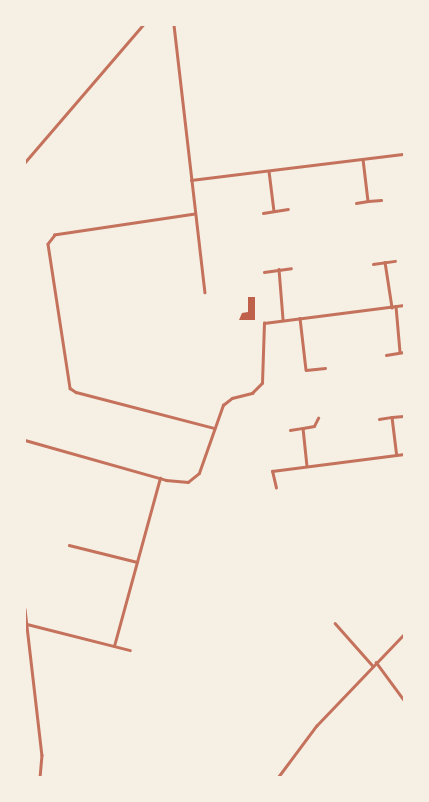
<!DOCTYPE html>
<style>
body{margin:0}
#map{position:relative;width:429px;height:802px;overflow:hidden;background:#f6efe4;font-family:Overpass,sans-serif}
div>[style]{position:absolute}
.building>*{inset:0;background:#bf614a}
.minor>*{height:2.5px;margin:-1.25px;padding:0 1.25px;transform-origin:1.25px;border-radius:1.25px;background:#c5725c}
.tertiary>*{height:3px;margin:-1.5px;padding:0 1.5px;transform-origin:1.5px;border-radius:1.5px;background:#c5725c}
span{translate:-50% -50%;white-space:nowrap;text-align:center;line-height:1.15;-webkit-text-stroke:5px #f6efe4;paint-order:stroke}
.frame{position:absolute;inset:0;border:26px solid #f6efe4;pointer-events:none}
</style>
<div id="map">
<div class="building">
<div style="clip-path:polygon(248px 297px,255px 297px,255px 320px,239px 320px,242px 313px,248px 312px)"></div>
</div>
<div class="minor">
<div style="left:174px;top:25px;width:269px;rotate:83.4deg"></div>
<div style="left:363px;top:159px;width:42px;rotate:83.2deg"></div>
<div style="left:368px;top:201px;width:13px;rotate:-4deg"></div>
<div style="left:25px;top:162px;width:181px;rotate:-49.3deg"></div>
<div style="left:269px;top:171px;width:40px;rotate:82.9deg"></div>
<div style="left:191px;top:180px;width:215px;rotate:-7deg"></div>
<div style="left:356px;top:203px;width:12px;rotate:-9deg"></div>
<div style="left:263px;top:213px;width:25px;rotate:-9deg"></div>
<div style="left:195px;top:214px;width:142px;rotate:171.5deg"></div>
<div style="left:55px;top:235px;width:11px;rotate:128deg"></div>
<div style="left:48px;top:244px;width:146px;rotate:81.3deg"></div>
<div style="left:70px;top:388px;width:7px;rotate:34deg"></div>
<div style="left:76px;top:392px;width:143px;rotate:14.6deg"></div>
<div style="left:385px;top:262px;width:46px;rotate:81.2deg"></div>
<div style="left:373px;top:264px;width:22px;rotate:-8deg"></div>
<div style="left:279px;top:269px;width:50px;rotate:85.4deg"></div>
<div style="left:264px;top:272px;width:27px;rotate:-8deg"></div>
<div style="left:396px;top:306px;width:46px;rotate:85deg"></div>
<div style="left:300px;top:318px;width:52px;rotate:83.4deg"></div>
<div style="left:306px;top:370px;width:19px;rotate:-6deg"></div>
<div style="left:386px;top:355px;width:18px;rotate:-9deg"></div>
<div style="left:392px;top:417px;width:11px;rotate:-5deg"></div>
<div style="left:379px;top:419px;width:13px;rotate:-9deg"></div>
<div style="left:392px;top:417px;width:38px;rotate:83deg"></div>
<div style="left:303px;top:428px;width:11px;rotate:-10deg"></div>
<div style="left:314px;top:426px;width:9px;rotate:-63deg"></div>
<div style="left:290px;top:430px;width:13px;rotate:-9deg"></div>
<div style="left:303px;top:428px;width:38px;rotate:84deg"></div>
<div style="left:25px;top:440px;width:147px;rotate:15.8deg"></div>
<div style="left:166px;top:480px;width:22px;rotate:5deg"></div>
<div style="left:188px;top:482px;width:14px;rotate:-39deg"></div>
<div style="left:199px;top:473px;width:72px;rotate:-70.6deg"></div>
<div style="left:223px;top:405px;width:11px;rotate:-38deg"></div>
<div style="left:232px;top:398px;width:21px;rotate:-14deg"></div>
<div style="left:252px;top:393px;width:14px;rotate:-45deg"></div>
<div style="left:262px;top:383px;width:60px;rotate:-88.1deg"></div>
<div style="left:264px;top:323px;width:141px;rotate:-7.3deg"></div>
<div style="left:276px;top:488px;width:17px;rotate:-103deg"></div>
<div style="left:272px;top:471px;width:133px;rotate:-7.3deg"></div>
<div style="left:69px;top:545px;width:70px;rotate:14deg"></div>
<div style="left:25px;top:609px;width:147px;rotate:83.4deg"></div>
<div style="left:42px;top:755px;width:22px;rotate:95deg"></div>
<div style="left:335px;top:623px;width:57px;rotate:48.5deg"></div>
<div style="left:27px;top:624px;width:106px;rotate:14.2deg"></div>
<div style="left:114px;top:646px;width:174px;rotate:-74.7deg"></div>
<div style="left:376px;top:662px;width:47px;rotate:53.6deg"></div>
</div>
<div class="tertiary">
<div style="left:278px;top:777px;width:64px;rotate:-53.3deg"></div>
<div style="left:316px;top:726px;width:127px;rotate:-46.3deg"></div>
</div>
<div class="frame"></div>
</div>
